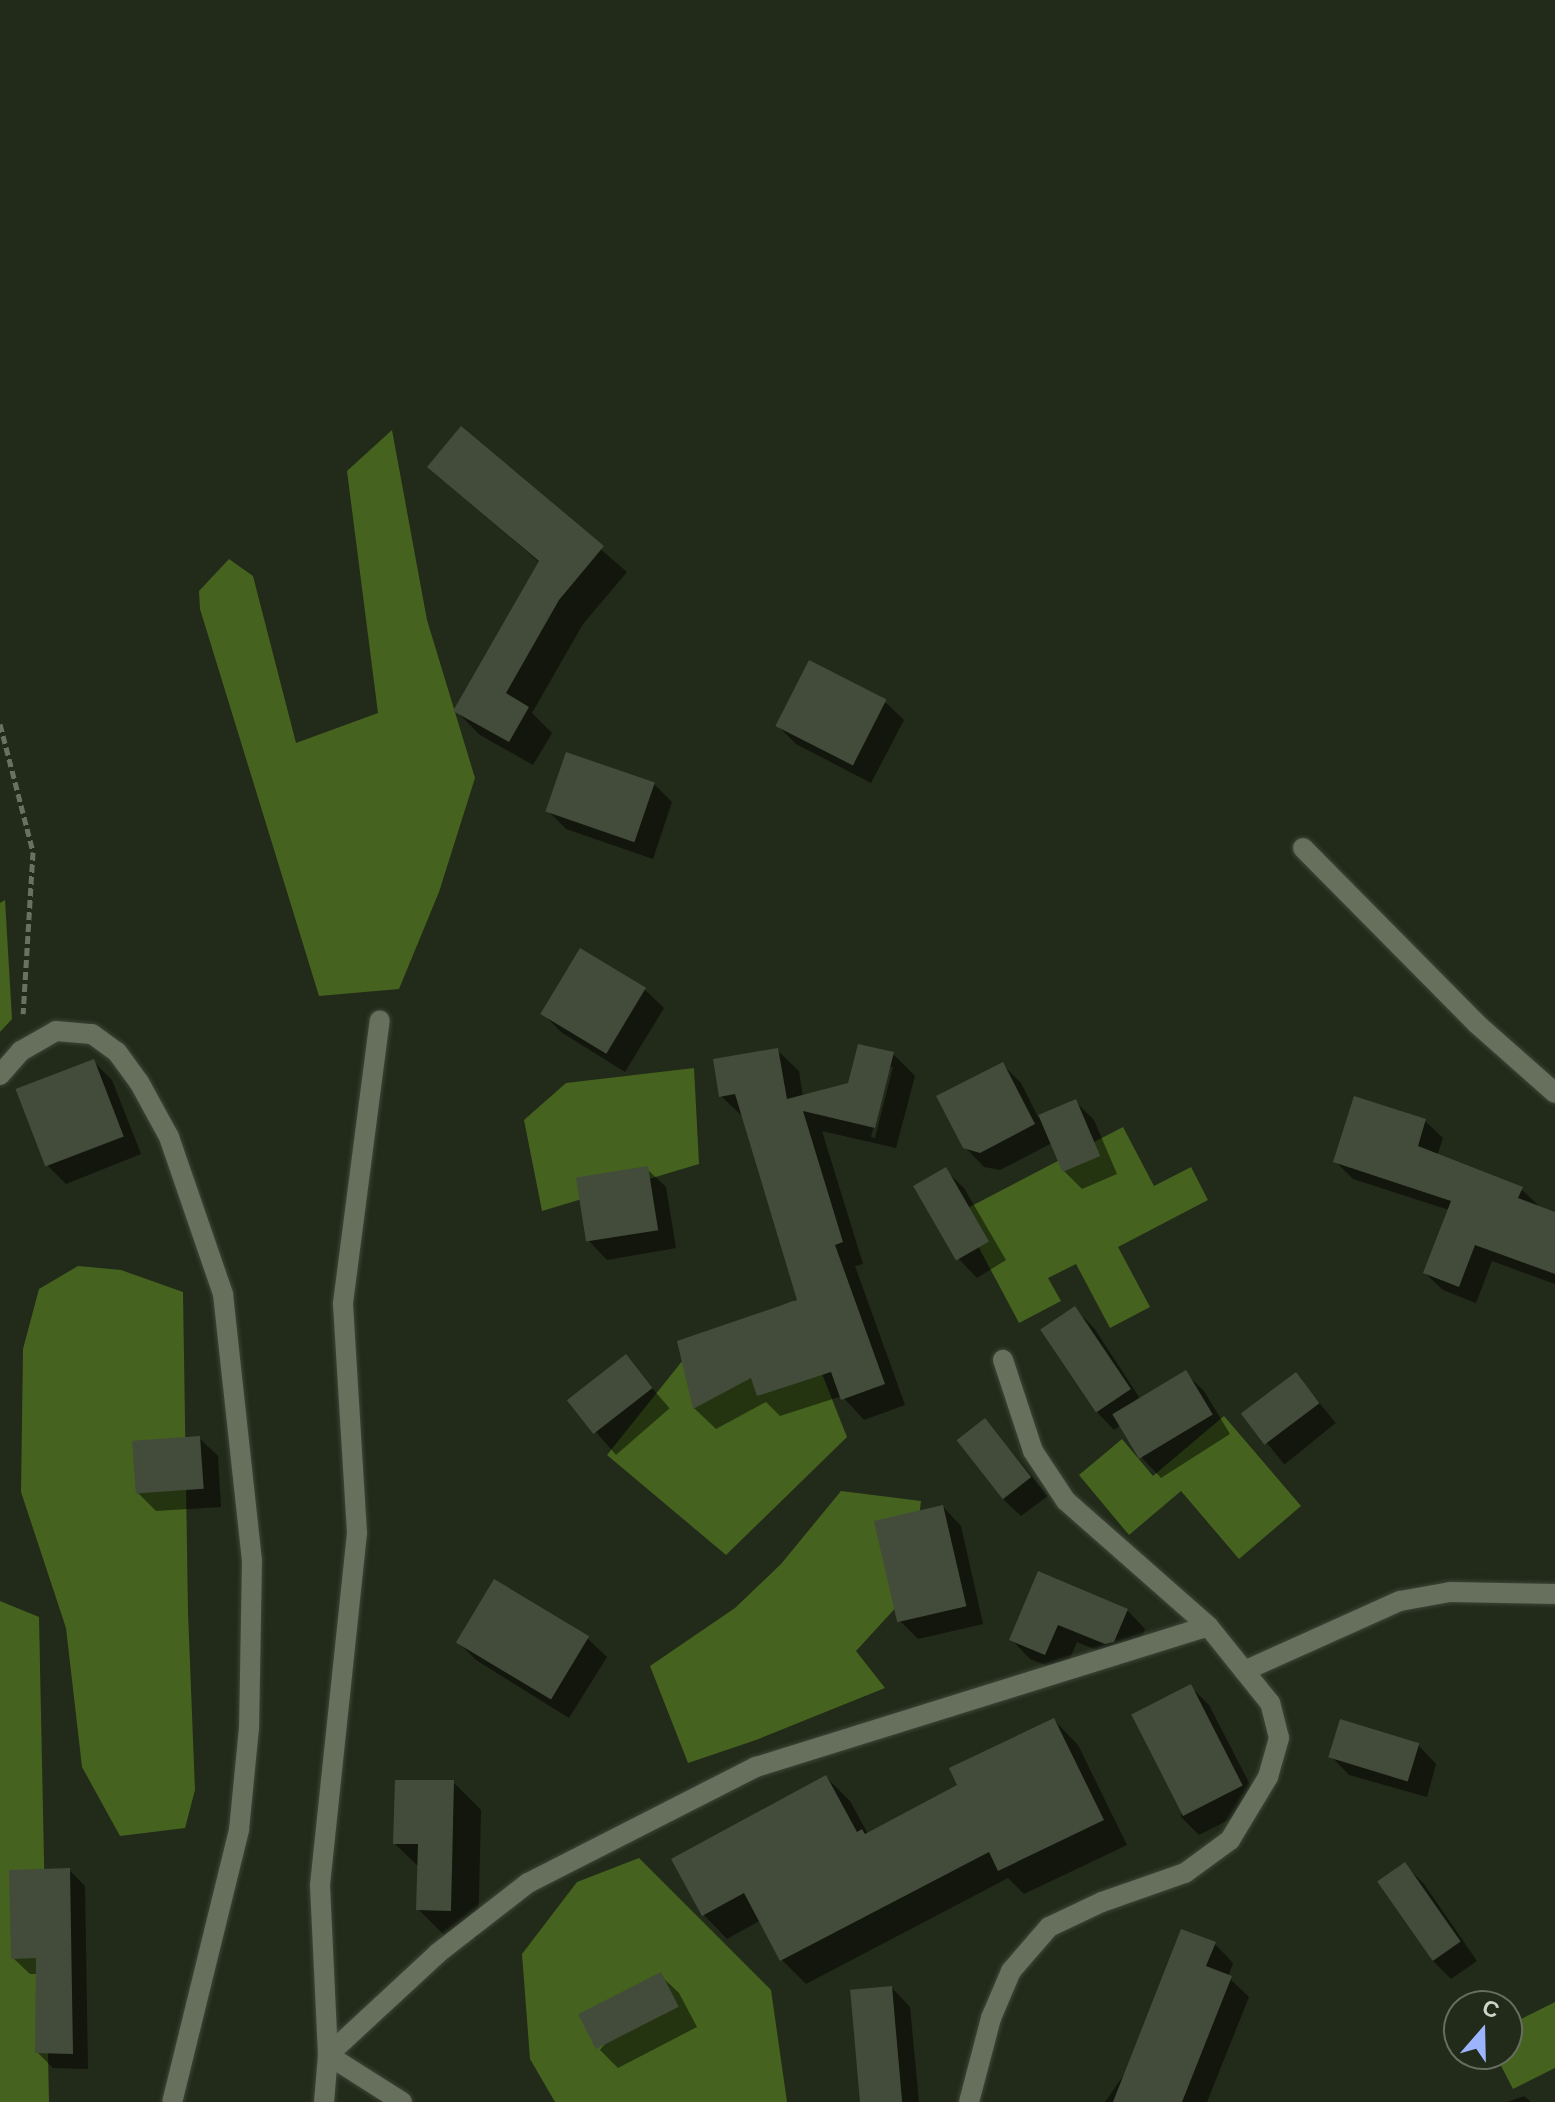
<!DOCTYPE html>
<meta charset="utf-8">
<style>
body{margin:0}
#map{position:relative;width:1555px;height:2102px;overflow:hidden;background:#222a1a;font-family:Helvetica,sans-serif}
div>[style]{position:absolute}
.forest>*{inset:0;background:#45631e}
.shadow>*{inset:0;background:#0007;transform-origin:0 0}
.building>*{inset:0;background:#434c3a;transform-origin:0 0}
.path>*{height:5px;margin-top:-2.5px;transform-origin:0;background:repeating-linear-gradient(90deg,#6a7163 0 8px,transparent 0 12px)}
.roads{filter:drop-shadow(0 0 2px #3e4538) drop-shadow(0 0 2px #3e4538)}
.minor>*{height:20px;margin:-10px;padding:0 10px;transform-origin:10px;border-radius:10px;background:#66705d}
span{translate:-50% -50%;white-space:nowrap;text-align:center;line-height:1.15;-webkit-text-stroke:8px #222a1a;paint-order:stroke}
.north{position:absolute;left:1443px;top:1990px;width:80px;height:80px;box-sizing:border-box;background:#222a1a;border:2px solid #676e60;border-radius:50%;rotate:20deg;font-size:22px;font-weight:700;line-height:32px;text-align:center;color:#ced4ca}
.north::after{content:'';display:block;margin:auto;width:28px;height:36px;background:#9cb4fd;clip-path:polygon(50% 0,100% 100%,50% 72%,0 100%)}
</style>
<div id="map">
<div class="forest">
<div style="clip-path:polygon(392px 430px,427px 620px,475px 778px,439px 892px,399px 989px,319px 996px,200px 609px,199px 591px,229px 559px,253px 576px,296px 743px,378px 713px,347px 471px)"></div>
<div style="clip-path:polygon(5px 900px,12px 1019px,0 1032px,0 903px)"></div>
<div style="clip-path:polygon(694px 1068px,699px 1164px,542px 1211px,524px 1120px,566px 1083px)"></div>
<div style="clip-path:polygon(1123px 1127px,1154px 1186px,1191px 1167px,1208px 1200px,1118px 1247px,1150px 1307px,1110px 1328px,1076px 1264px,1048px 1278px,1061px 1301px,1019px 1323px,960px 1212px)"></div>
<div style="clip-path:polygon(78px 1266px,121px 1270px,183px 1292px,188px 1612px,195px 1790px,185px 1828px,120px 1836px,82px 1767px,66px 1628px,21px 1492px,23px 1349px,39px 1289px)"></div>
<div style="clip-path:polygon(793px 1301px,847px 1437px,726px 1555px,607px 1455px,699px 1340px)"></div>
<div style="clip-path:polygon(1224px 1416px,1301px 1506px,1239px 1559px,1181px 1491px,1129px 1535px,1079px 1475px,1122px 1439px,1153px 1476px)"></div>
<div style="clip-path:polygon(841px 1491px,921px 1501px,911px 1591px,856px 1651px,885px 1688px,756px 1740px,688px 1763px,650px 1666px,735px 1608px,781px 1564px)"></div>
<div style="clip-path:polygon(0 1601px,39px 1617px,49px 2102px,0 2102px)"></div>
<div style="clip-path:polygon(639px 1858px,771px 1990px,787px 2102px,555px 2102px,530px 2059px,522px 1954px,577px 1882px)"></div>
<div style="clip-path:polygon(1555px 2002px,1555px 2068px,1513px 2089px,1495px 2054px,1507px 2054px,1507px 2026px)"></div>
</div>
<div class="shadow">
<div style="clip-path:polygon(461px 429px,627px 572px,583px 624px,532px 713px,552px 733px,533px 765px,480px 735px,456px 711px,540px 563px,429px 467px)"></div>
<div style="clip-path:polygon(810px 663px,885px 702px,904px 720px,871px 783px,796px 744px,777px 725px)"></div>
<div style="clip-path:polygon(654px 784px,672px 802px,653px 859px,566px 829px,548px 811px)"></div>
<div style="clip-path:polygon(581px 951px,645px 990px,664px 1008px,625px 1072px,561px 1032px,543px 1014px)"></div>
<div style="clip-path:polygon(evenodd,777px 1050px,799px 1071px,803px 1097px,850px 1085px,893px 1054px,915px 1076px,896px 1148px,822px 1131px,863px 1264px,855px 1266px,905px 1405px,864px 1420px,842px 1396px,780px 1416px,766px 1402px,716px 1429px,694px 1408px,679px 1343px,800px 1302px,743px 1117px,721px 1096px,777px 1050px,889px 1067px,893px 1067px,875px 1138px,871px 1137px,889px 1067px)"></div>
<div style="clip-path:polygon(94px 1062px,112px 1080px,141px 1154px,66px 1184px,47px 1165px)"></div>
<div style="clip-path:polygon(1002px 1064px,1021px 1083px,1038px 1117px,1075px 1101px,1094px 1120px,1117px 1174px,1082px 1189px,1064px 1171px,1052px 1143px,1000px 1170px,984px 1167px,965px 1147px)"></div>
<div style="clip-path:polygon(1425px 1121px,1443px 1138px,1437px 1156px,1521px 1189px,1539px 1206px,1555px 1214px,1555px 1284px,1492px 1261px,1476px 1303px,1443px 1290px,1425px 1273px,1449px 1210px,1353px 1179px,1335px 1161px)"></div>
<div style="clip-path:polygon(647px 1169px,666px 1187px,676px 1248px,607px 1260px,589px 1241px)"></div>
<div style="clip-path:polygon(945px 1170px,964px 1188px,1006px 1260px,977px 1278px,959px 1259px)"></div>
<div style="clip-path:polygon(1075px 1309px,1094px 1328px,1141px 1400px,1185px 1373px,1204px 1391px,1230px 1434px,1161px 1478px,1143px 1459px,1121px 1425px,1114px 1430px,1096px 1411px,1043px 1330px)"></div>
<div style="left:625px;top:1357px;width:68px;height:71px;rotate:49deg"></div>
<div style="left:1296px;top:1374px;width:63px;height:66px;rotate:51deg"></div>
<div style="clip-path:polygon(985px 1420px,1048px 1496px,1021px 1516px,1002px 1498px)"></div>
<div style="clip-path:polygon(199px 1438px,218px 1456px,221px 1507px,156px 1511px,137px 1492px)"></div>
<div style="clip-path:polygon(943px 1507px,961px 1526px,983px 1624px,918px 1639px,899px 1620px)"></div>
<div style="clip-path:polygon(1039px 1574px,1127px 1610px,1145px 1629px,1132px 1660px,1125px 1662px,1077px 1642px,1064px 1672px,1030px 1659px,1012px 1640px)"></div>
<div style="clip-path:polygon(494px 1581px,588px 1639px,607px 1657px,569px 1718px,476px 1660px,457px 1641px)"></div>
<div style="clip-path:polygon(1190px 1686px,1209px 1705px,1260px 1804px,1199px 1835px,1181px 1817px)"></div>
<div style="clip-path:polygon(1054px 1720px,1078px 1745px,1127px 1845px,1024px 1894px,1008px 1878px,806px 1984px,781px 1959px,761px 1920px,727px 1939px,703px 1914px,826px 1777px,850px 1801px,868px 1834px,960px 1786px)"></div>
<div style="clip-path:polygon(1418px 1745px,1436px 1764px,1427px 1797px,1349px 1775px,1331px 1756px)"></div>
<div style="clip-path:polygon(453px 1782px,481px 1810px,478px 1938px,446px 1937px,418px 1909px,419px 1867px,395px 1844px)"></div>
<div style="clip-path:polygon(1405px 1865px,1424px 1884px,1477px 1961px,1451px 1979px,1432px 1960px)"></div>
<div style="clip-path:polygon(69px 1870px,85px 1886px,88px 2069px,53px 2068px,37px 2052px,38px 1974px,30px 1974px,13px 1958px)"></div>
<div style="clip-path:polygon(1215px 1944px,1233px 1963px,1228px 1977px,1249px 1997px,1207px 2102px,1105px 2102px)"></div>
<div style="clip-path:polygon(660px 1975px,679px 1993px,697px 2027px,618px 2068px,600px 2050px)"></div>
<div style="clip-path:polygon(892px 1988px,910px 2007px,919px 2102px,863px 2102px)"></div>
<div style="clip-path:polygon(1524px 2096px,1531px 2102px,1507px 2102px)"></div>
</div>
<div class="building">
<div style="clip-path:polygon(461px 426px,604px 546px,559px 600px,506px 693px,529px 707px,509px 742px,453px 711px,539px 561px,427px 467px)"></div>
<div style="left:809px;top:660px;width:87px;height:74px;rotate:27deg"></div>
<div style="left:566px;top:752px;width:94px;height:63px;rotate:19deg"></div>
<div style="left:580px;top:948px;width:77px;height:77px;rotate:31deg"></div>
<div style="clip-path:polygon(858px 1044px,894px 1052px,875px 1128px,803px 1111px,843px 1242px,835px 1245px,885px 1384px,841px 1400px,831px 1372px,757px 1396px,751px 1378px,693px 1409px,677px 1341px,797px 1300px,735px 1094px,719px 1097px,713px 1059px,778px 1048px,787px 1099px,848px 1083px)"></div>
<div style="left:94px;top:1059px;width:83px;height:84px;rotate:69deg"></div>
<div style="clip-path:polygon(1003px 1062px,1035px 1124px,980px 1153px,963px 1148px,936px 1096px)"></div>
<div style="clip-path:polygon(1354px 1096px,1426px 1119px,1418px 1146px,1523px 1187px,1518px 1198px,1555px 1212px,1555px 1274px,1475px 1245px,1459px 1287px,1423px 1273px,1451px 1201px,1333px 1162px)"></div>
<div style="left:1076px;top:1099px;width:62px;height:41px;rotate:67deg"></div>
<div style="left:648px;top:1166px;width:65px;height:73px;rotate:81deg"></div>
<div style="left:946px;top:1167px;width:86px;height:38px;rotate:60deg"></div>
<div style="left:1075px;top:1306px;width:100px;height:42px;rotate:56deg"></div>
<div style="left:626px;top:1354px;width:43px;height:75px;rotate:52deg"></div>
<div style="left:1186px;top:1370px;width:52px;height:86px;rotate:59deg"></div>
<div style="left:1296px;top:1372px;width:39px;height:69px;rotate:53deg"></div>
<div style="left:985px;top:1418px;width:75px;height:36px;rotate:52deg"></div>
<div style="left:200px;top:1436px;width:53px;height:68px;rotate:86deg"></div>
<div style="left:943px;top:1505px;width:104px;height:71px;rotate:77deg"></div>
<div style="clip-path:polygon(1038px 1571px,1128px 1609px,1114px 1642px,1105px 1644px,1058px 1625px,1045px 1655px,1009px 1640px)"></div>
<div style="left:494px;top:1579px;width:111px;height:74px;rotate:31deg"></div>
<div style="left:1191px;top:1684px;width:114px;height:67px;rotate:63deg"></div>
<div style="clip-path:polygon(1054px 1718px,1104px 1820px,998px 1871px,989px 1852px,780px 1961px,744px 1893px,702px 1916px,671px 1859px,826px 1775px,857px 1832px,862px 1829px,865px 1834px,957px 1785px,949px 1768px)"></div>
<div style="left:1340px;top:1719px;width:83px;height:40px;rotate:17deg"></div>
<div style="clip-path:polygon(395px 1780px,454px 1780px,451px 1911px,416px 1910px,418px 1844px,393px 1844px)"></div>
<div style="left:1405px;top:1862px;width:97px;height:34px;rotate:55deg"></div>
<div style="clip-path:polygon(70px 1868px,73px 2054px,35px 2053px,36px 1958px,11px 1959px,9px 1870px)"></div>
<div style="clip-path:polygon(1181px 1929px,1216px 1942px,1206px 1966px,1232px 1976px,1182px 2102px,1113px 2102px)"></div>
<div style="left:661px;top:1972px;width:39px;height:93px;rotate:63deg"></div>
<div style="left:892px;top:1986px;width:117px;height:42px;rotate:85deg"></div>
</div>
<div class="path">
<div style="left:0;top:724px;width:132px;rotate:75.5deg"></div>
<div style="left:33px;top:852px;width:162px;rotate:93.5deg"></div>
</div>
<div class="roads">
<div class="minor">
<div style="left:1303px;top:848px;width:247px;rotate:45.3deg"></div>
<div style="left:1477px;top:1024px;width:104px;rotate:41.5deg"></div>
<div style="left:0;top:1075px;width:32px;rotate:-49deg"></div>
<div style="left:21px;top:1051px;width:40px;rotate:-29.7deg"></div>
<div style="left:56px;top:1031px;width:36px;rotate:5deg"></div>
<div style="left:92px;top:1034px;width:31px;rotate:36deg"></div>
<div style="left:117px;top:1052px;width:37px;rotate:54deg"></div>
<div style="left:139px;top:1082px;width:63px;rotate:61.4deg"></div>
<div style="left:169px;top:1137px;width:166px;rotate:71deg"></div>
<div style="left:223px;top:1294px;width:268px;rotate:83.8deg"></div>
<div style="left:252px;top:1560px;width:168px;rotate:91deg"></div>
<div style="left:249px;top:1728px;width:102px;rotate:95.6deg"></div>
<div style="left:239px;top:1830px;width:280px;rotate:103.8deg"></div>
<div style="left:1244px;top:1671px;width:171px;rotate:-24.2deg"></div>
<div style="left:1400px;top:1601px;width:51px;rotate:-10.2deg"></div>
<div style="left:1450px;top:1592px;width:105px;rotate:1.1deg"></div>
<div style="left:324px;top:2102px;width:47px;rotate:-85.1deg"></div>
<div style="left:328px;top:2055px;width:170px;rotate:-92.7deg"></div>
<div style="left:320px;top:1885px;width:354px;rotate:-84deg"></div>
<div style="left:357px;top:1533px;width:230px;rotate:-93.5deg"></div>
<div style="left:343px;top:1303px;width:285px;rotate:-82.6deg"></div>
<div style="left:402px;top:2102px;width:88px;rotate:-147.6deg"></div>
<div style="left:328px;top:2055px;width:150px;rotate:-42.8deg"></div>
<div style="left:438px;top:1953px;width:114px;rotate:-37.9deg"></div>
<div style="left:528px;top:1883px;width:256px;rotate:-27deg"></div>
<div style="left:756px;top:1767px;width:473px;rotate:-17.3deg"></div>
<div style="left:969px;top:2102px;width:87px;rotate:-75.3deg"></div>
<div style="left:991px;top:2018px;width:51px;rotate:-66.9deg"></div>
<div style="left:1011px;top:1971px;width:58px;rotate:-49.2deg"></div>
<div style="left:1049px;top:1927px;width:59px;rotate:-25.3deg"></div>
<div style="left:1102px;top:1902px;width:88px;rotate:-19.3deg"></div>
<div style="left:1185px;top:1873px;width:56px;rotate:-36.3deg"></div>
<div style="left:1230px;top:1840px;width:74px;rotate:-58.9deg"></div>
<div style="left:1268px;top:1777px;width:41px;rotate:-74.2deg"></div>
<div style="left:1279px;top:1738px;width:36px;rotate:-104deg"></div>
<div style="left:1270px;top:1703px;width:99px;rotate:-128.8deg"></div>
<div style="left:1208px;top:1626px;width:189px;rotate:-138.6deg"></div>
<div style="left:1066px;top:1501px;width:60px;rotate:-123.4deg"></div>
<div style="left:1033px;top:1451px;width:96px;rotate:-108.2deg"></div>
</div>
</div>
<div class="north">С</div>
</div>
